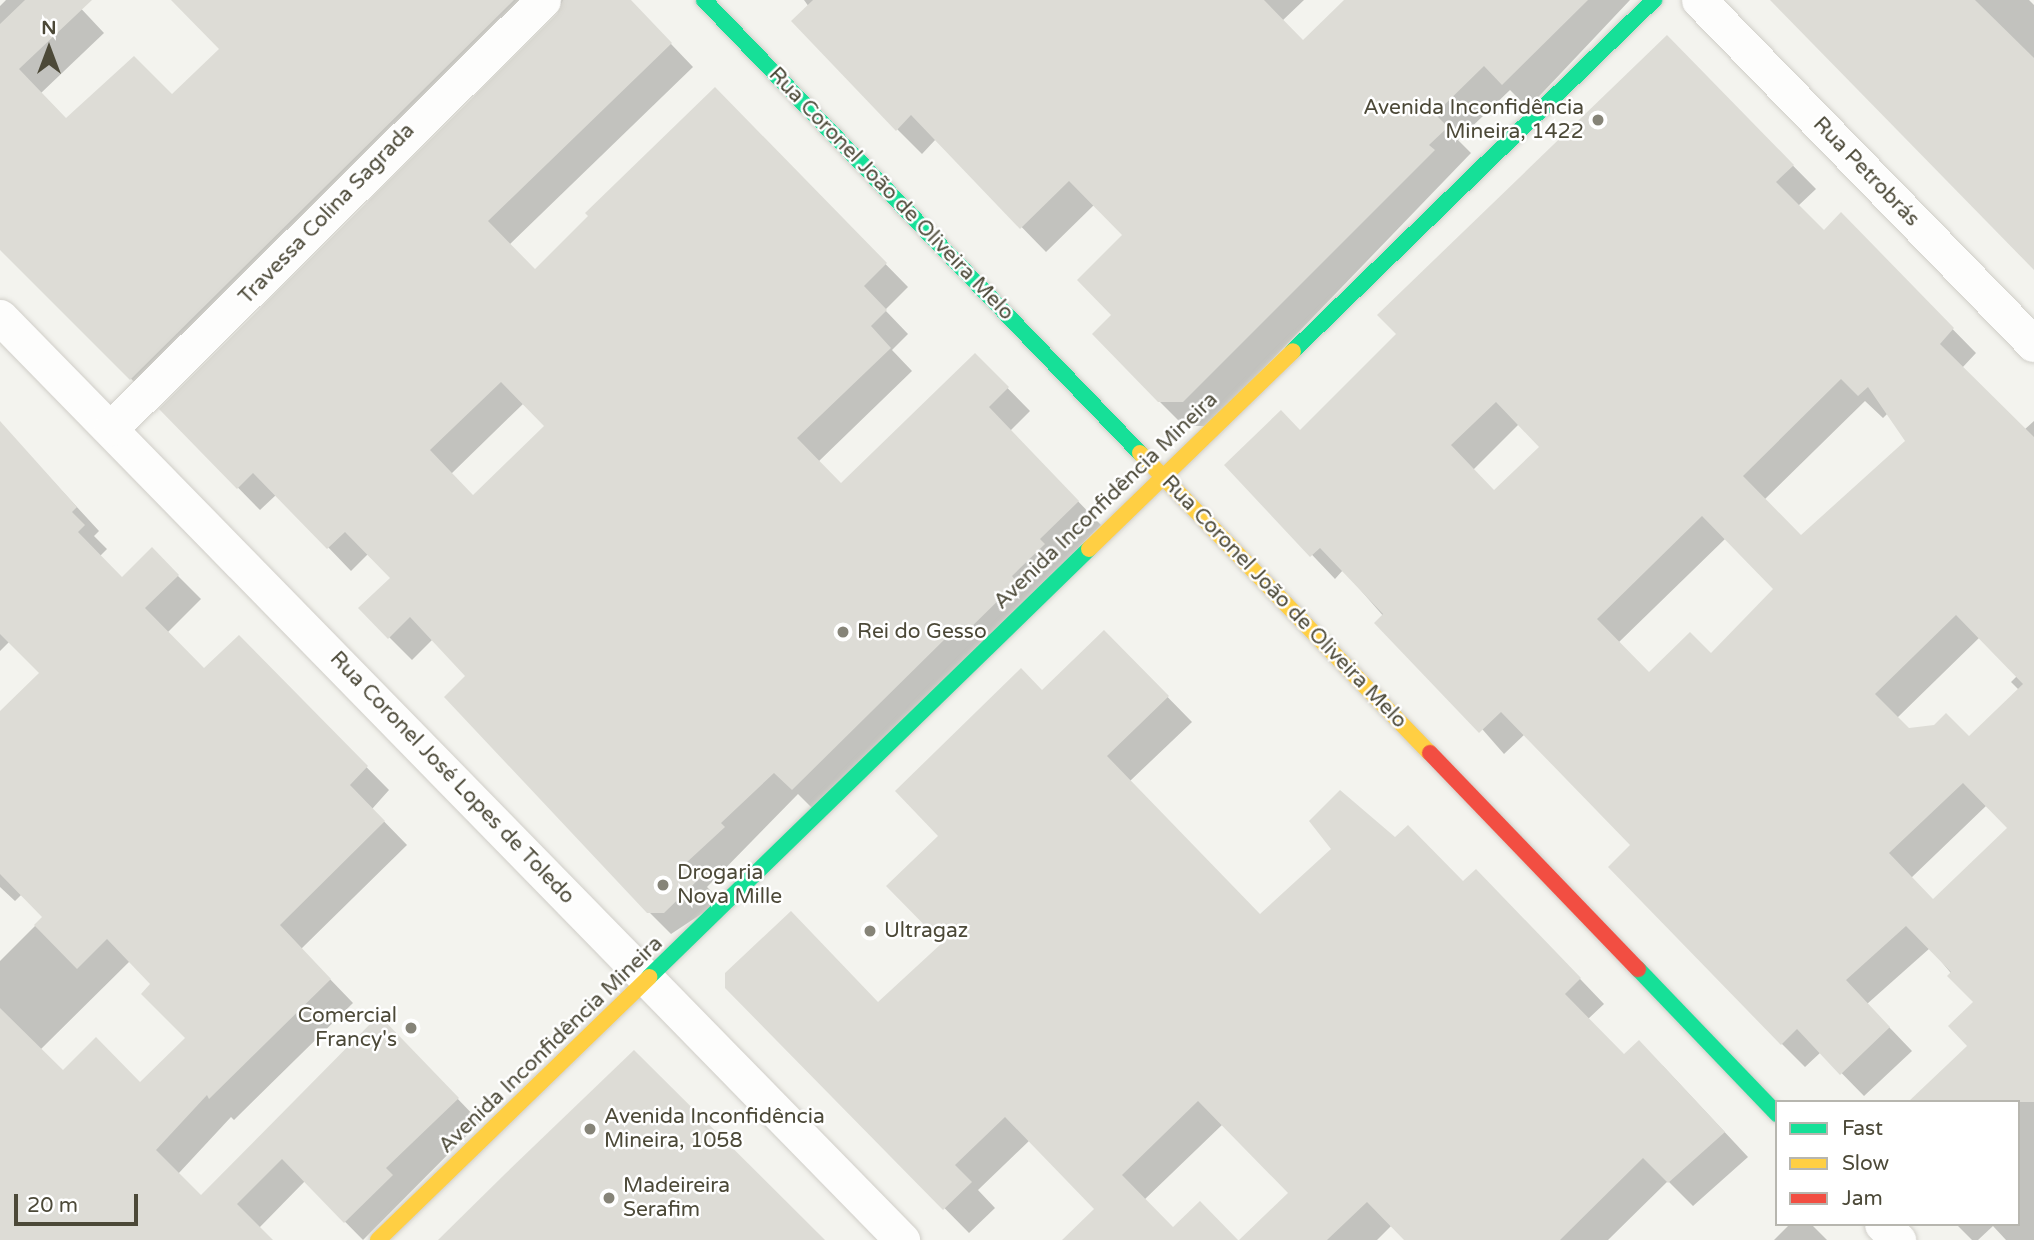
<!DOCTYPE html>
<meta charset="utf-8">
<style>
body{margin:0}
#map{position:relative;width:2034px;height:1240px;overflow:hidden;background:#f3f3ee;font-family:"Varela Round",sans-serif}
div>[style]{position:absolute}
.shadow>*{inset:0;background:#0003}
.building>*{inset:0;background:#dddcd6}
.roads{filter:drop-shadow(0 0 2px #d0cec8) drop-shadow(0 0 2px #d0cec8)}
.street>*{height:35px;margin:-17.5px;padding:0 17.5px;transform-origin:17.5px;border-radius:17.5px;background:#fdfdfc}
.fast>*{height:16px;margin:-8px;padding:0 8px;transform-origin:8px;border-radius:8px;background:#16e098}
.slow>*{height:16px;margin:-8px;padding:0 8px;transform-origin:8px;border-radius:8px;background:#ffcf43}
.jam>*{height:16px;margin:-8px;padding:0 8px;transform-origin:8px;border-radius:8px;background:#f24e42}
.dots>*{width:19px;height:19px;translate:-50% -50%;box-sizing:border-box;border:4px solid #fff;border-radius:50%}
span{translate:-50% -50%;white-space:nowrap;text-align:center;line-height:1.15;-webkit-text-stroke:5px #fff;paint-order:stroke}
.poi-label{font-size:21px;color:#4c4938}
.right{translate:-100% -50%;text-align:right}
.left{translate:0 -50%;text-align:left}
.street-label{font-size:21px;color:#4c4938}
.legend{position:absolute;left:1775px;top:1100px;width:245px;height:126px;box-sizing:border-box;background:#fff;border:2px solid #b7b6af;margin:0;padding:9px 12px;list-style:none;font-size:21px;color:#4c4938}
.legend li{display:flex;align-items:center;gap:14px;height:35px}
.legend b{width:35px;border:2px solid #b7b6af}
.north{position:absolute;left:14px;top:14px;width:70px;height:70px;-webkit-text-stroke:5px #fff;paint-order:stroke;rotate:0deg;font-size:19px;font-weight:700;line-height:28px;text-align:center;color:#4c4938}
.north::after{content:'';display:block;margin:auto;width:24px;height:32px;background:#4c4938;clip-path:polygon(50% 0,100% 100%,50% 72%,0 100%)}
.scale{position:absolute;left:14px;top:1194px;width:124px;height:32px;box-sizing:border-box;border:4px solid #4c4938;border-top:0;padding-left:9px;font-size:21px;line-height:24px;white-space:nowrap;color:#4c4938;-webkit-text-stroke:5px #fff;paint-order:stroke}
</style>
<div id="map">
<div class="shadow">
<div style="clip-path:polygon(evenodd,6px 0,73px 0,104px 33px,41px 93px,67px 120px,172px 97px,222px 49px,184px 0,629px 0,693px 67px,509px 245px,535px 271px,715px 90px,908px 287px,885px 310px,908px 334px,892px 350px,912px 371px,818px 462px,841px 485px,975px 355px,1030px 411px,1010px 431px,1101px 525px,815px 811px,798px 794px,707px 887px,721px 901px,671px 934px,648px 911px,467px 676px,433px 639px,412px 660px,360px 608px,392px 578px,369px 553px,351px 571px,277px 494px,260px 510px,161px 409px,559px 15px,565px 4px,552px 8px,154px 402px,0 246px,0 6px,6px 0,524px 403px,547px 427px,473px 497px,451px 474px,524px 403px)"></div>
<div style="clip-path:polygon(804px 0,1304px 0,1282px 21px,1303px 42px,1347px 0,1630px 0,1528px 108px,1510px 90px,1458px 140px,1471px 153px,1208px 426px,1184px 426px,1159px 401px,1114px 315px,1125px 236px,1095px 204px,1046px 252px,936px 139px,922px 154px,897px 129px)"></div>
<div style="clip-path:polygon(1772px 0,2029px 0,2034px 5px,2034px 269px)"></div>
<div style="clip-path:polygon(evenodd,1667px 38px,1816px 189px,1798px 206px,1824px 232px,1841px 215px,1976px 353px,1962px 368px,2024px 430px,2034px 421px,2034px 1240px,2006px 1240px,1993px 1226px,1978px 1240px,1972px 1240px,1956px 1224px,2018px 1224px,2018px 1102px,1969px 1046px,1975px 1002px,1930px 948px,1867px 1004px,1912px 1051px,1864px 1096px,1821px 1052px,1805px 1067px,1782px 1044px,1632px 845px,1525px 734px,1504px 754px,1343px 570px,1335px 579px,1227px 465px,1301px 432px,1398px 334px,1667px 38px,1865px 401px,1883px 418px,1888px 413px,1907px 441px,1801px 537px,1764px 500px,1865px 401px,1667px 38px,1519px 424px,1542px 447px,1494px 492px,1473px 470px,1519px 424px,1667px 38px,1726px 538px,1776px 589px,1711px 655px,1649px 674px,1618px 643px,1726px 538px,1667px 38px,1980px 637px,2018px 675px,2011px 682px,2019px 690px,1969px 739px,1908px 729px,1897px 718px,1980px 637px,1667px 38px,1987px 805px,2009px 828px,1934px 901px,1911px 878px,1987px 805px)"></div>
<div style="clip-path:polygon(evenodd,6px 430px,99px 531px,94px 536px,107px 549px,100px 556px,122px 579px,152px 550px,201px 599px,167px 633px,204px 671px,239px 638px,389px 790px,372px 809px,407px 845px,301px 949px,353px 1003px,234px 1120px,231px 1117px,178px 1174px,201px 1198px,402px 1041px,480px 1122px,363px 1240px,305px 1181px,259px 1228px,271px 1240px,0 1240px,0 961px,44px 917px,22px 894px,15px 901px,0 887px,0 714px,41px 673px,10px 641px,0 651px,0 435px,6px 430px,130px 961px,153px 984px,188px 1038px,140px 1085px,63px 1072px,40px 1050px,130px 961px)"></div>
<div style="clip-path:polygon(1104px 632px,1192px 722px,1130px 781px,1260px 916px,1395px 840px,1464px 884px,1500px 895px,1604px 1004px,1588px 1019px,1624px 1056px,1663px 1066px,1748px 1157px,1693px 1206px,1668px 1181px,1608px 1240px,1406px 1240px,1392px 1225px,1377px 1240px,1242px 1240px,1290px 1193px,1223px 1124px,1144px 1200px,1173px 1229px,1237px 1240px,1065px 1240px,1097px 1209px,1030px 1140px,978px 1190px,995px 1208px,969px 1233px,727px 987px,879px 1004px,944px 943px,941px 836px,1042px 692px)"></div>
<div style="clip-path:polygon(1790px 1224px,1811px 1224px,1827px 1240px,1774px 1240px)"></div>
</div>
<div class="building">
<div style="clip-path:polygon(25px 0,92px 0,19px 69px,66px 118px,134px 56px,172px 94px,219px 49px,171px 0,514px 0,130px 380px,0 250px,0 24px)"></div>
<div style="clip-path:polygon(evenodd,563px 0,631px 0,672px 43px,488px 221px,535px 269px,588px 216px,585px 213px,715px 87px,887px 263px,864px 286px,887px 310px,871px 326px,891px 348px,797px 438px,841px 483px,975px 353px,1009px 387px,989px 407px,1079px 501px,1040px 539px,1045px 544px,1012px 576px,1017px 582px,957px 641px,950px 634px,792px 790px,774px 773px,721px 823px,725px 827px,686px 863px,700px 878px,664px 913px,647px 913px,444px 697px,465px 676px,410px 617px,388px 639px,358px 608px,390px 578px,345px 532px,327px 549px,253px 473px,237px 489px,159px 409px,557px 14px,563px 0,501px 382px,544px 426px,473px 495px,430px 450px,501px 382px)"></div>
<div style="clip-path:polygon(813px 0,1264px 0,1303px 40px,1344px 0,1588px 0,1502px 85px,1484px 66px,1435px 114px,1448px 127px,1429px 145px,1435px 150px,1183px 402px,1158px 402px,1092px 334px,1111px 315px,1077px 280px,1122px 235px,1069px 181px,1020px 229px,911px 115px,896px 131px,791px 21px)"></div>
<div style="clip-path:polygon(1770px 0,1975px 0,2034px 58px,2034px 270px)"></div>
<div style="clip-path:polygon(evenodd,1667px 35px,1794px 165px,1776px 182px,1824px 230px,1841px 212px,1954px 328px,1940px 344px,2034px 437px,2034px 1102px,1908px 1102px,1967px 1046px,1948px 1026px,1973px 1002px,1947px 976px,1951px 972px,1906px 926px,1846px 980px,1890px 1027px,1840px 1075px,1797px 1029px,1781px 1045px,1608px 867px,1630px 845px,1501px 712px,1479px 733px,1374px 623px,1383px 614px,1320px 548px,1310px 557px,1224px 465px,1281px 410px,1300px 430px,1396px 334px,1377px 315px,1667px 35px,1841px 379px,1858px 396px,1868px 387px,1905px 441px,1801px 535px,1743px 476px,1841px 379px,1667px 35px,1496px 402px,1539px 447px,1494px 490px,1451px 445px,1496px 402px,1667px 35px,1702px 516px,1773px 589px,1711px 653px,1690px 632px,1649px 672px,1597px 619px,1702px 516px,1667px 35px,1956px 615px,2023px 684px,1969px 736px,1946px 713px,1934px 725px,1909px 728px,1875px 694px,1956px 615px,1667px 35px,1963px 783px,2007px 828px,1933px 899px,1889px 853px,1963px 783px)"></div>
<div style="clip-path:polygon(0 421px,77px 507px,72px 512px,85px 525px,78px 532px,122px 577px,152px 547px,179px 575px,145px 608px,204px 668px,239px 635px,368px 766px,350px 785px,385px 821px,280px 925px,331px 979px,209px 1099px,207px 1095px,156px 1150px,201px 1195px,379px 1015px,459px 1098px,386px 1168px,393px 1175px,344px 1223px,282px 1159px,237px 1204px,273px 1240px,0 1240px,0 1008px,63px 1070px,96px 1037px,140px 1082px,185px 1038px,141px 994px,150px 984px,107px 939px,77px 969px,34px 925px,42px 917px,0 874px,0 711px,39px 673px,0 634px)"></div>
<div style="clip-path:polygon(1104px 630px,1169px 696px,1107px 756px,1260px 914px,1331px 849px,1309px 821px,1340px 790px,1395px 837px,1408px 825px,1463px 881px,1476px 869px,1581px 978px,1565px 994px,1624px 1054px,1639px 1040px,1725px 1132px,1668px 1183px,1643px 1158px,1560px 1240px,1404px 1240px,1367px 1202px,1327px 1240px,1239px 1240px,1288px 1193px,1198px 1101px,1122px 1175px,1173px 1227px,1200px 1201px,1238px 1240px,1062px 1240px,1094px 1209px,1005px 1117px,955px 1165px,972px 1182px,943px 1210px,725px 988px,725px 973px,791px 911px,878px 1002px,942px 943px,886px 886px,938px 836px,895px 791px,1021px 668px,1042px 690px)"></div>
<div style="clip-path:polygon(634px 1050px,825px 1240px,438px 1240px,505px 1174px)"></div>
</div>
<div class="roads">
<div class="street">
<div style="left:1699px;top:0;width:480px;rotate:45.8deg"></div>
<div style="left:0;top:317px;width:1291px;rotate:45.66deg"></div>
<div style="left:111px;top:428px;width:608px;rotate:-44.73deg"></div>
<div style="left:1882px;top:1224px;width:23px;rotate:45deg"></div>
</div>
<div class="fast">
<div style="left:704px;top:0;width:629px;rotate:46.1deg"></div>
<div style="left:1293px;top:351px;width:504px;rotate:-44.2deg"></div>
<div style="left:1638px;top:969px;width:201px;rotate:46.2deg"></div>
<div style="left:649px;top:977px;width:614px;rotate:-44.21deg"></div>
</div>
<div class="slow">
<div style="left:1140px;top:453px;width:417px;rotate:46deg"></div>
<div style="left:1089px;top:549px;width:284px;rotate:-44.1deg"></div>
<div style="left:378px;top:1240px;width:378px;rotate:-44.1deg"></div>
</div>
<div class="jam">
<div style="left:1430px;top:753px;width:300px;rotate:46.1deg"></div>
</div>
</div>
<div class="dots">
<div style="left:1598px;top:120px;background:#868478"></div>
<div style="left:843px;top:632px;background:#868478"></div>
<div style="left:663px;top:885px;background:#868478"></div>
<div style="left:870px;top:931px;background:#868478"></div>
<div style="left:411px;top:1028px;background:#868478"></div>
<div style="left:590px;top:1129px;background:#868478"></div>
<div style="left:609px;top:1198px;background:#868478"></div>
</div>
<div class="poi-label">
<span class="right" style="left:1584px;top:120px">Avenida Inconfidência<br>Mineira, 1422</span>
<span class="left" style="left:857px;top:632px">Rei do Gesso</span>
<span class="left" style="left:677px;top:885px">Drogaria<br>Nova Mille</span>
<span class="left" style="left:884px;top:931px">Ultragaz</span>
<span class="right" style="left:397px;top:1028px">Comercial<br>Francy's</span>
<span class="left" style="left:604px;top:1129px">Avenida Inconfidência<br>Mineira, 1058</span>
<span class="left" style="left:623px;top:1198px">Madeireira<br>Serafim</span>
</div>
<div class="street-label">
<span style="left:1866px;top:172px;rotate:46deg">Rua Petrobrás</span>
<span style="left:891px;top:194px;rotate:46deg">Rua Coronel João de Oliveira Melo</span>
<span style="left:327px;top:214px;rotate:-46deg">Travessa Colina Sagrada</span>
<span style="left:1106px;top:501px;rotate:-44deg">Avenida Inconfidência Mineira</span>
<span style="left:1284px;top:602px;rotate:46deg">Rua Coronel João de Oliveira Melo</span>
<span style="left:452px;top:778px;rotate:46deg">Rua Coronel José Lopes de Toledo</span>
<span style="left:551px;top:1045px;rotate:-44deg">Avenida Inconfidência Mineira</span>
</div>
<ul class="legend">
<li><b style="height:9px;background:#16e098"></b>Fast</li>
<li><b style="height:9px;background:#ffcf43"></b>Slow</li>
<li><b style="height:9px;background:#f24e42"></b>Jam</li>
</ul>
<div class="north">N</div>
<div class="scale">20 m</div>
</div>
